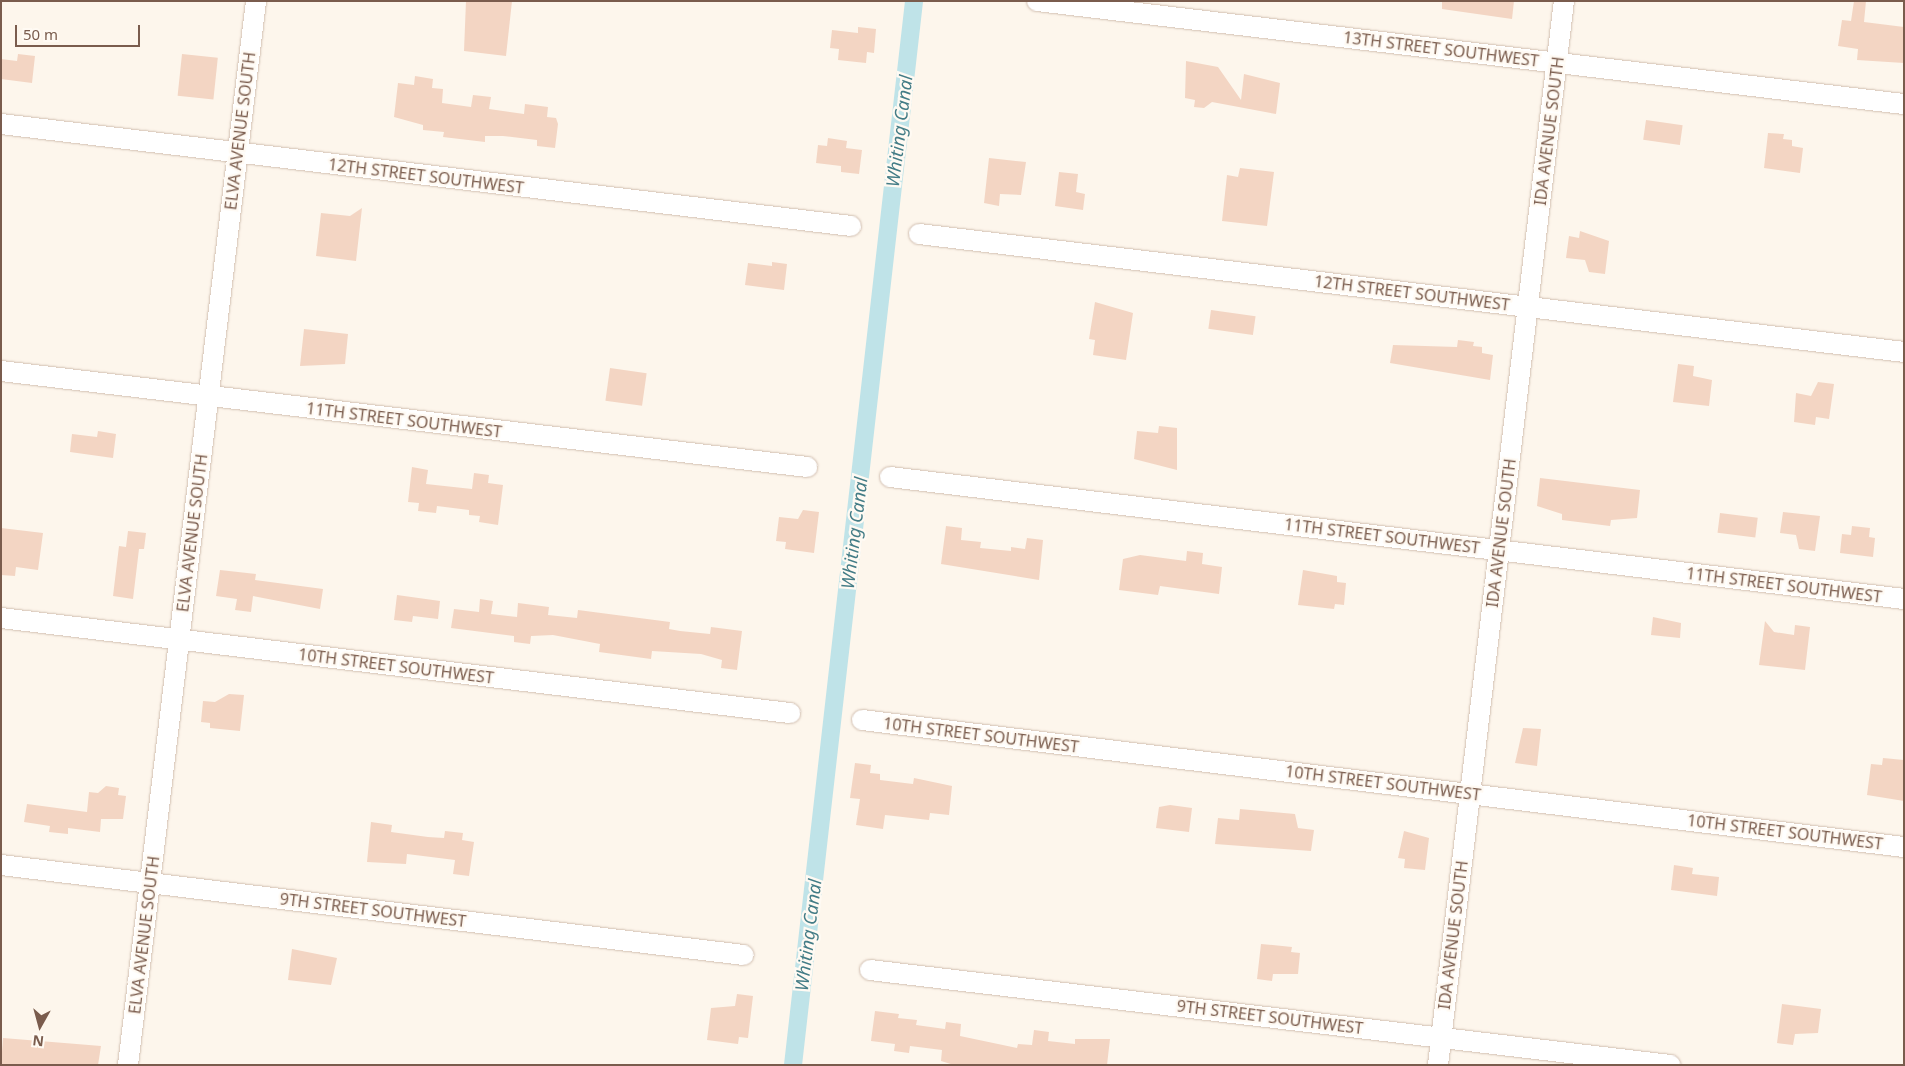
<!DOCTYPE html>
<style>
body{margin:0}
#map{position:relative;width:1905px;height:1066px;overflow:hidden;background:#fdf6ec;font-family:"Noto Sans",sans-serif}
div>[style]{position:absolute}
.canal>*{height:18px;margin:-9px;padding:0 9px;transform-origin:9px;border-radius:9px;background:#bfe3e8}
.building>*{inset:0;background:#f3d5c3;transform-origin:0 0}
.roads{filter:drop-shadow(0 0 1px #d1beb0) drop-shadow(0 0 1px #d1beb0)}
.minor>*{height:20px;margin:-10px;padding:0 10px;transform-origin:10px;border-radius:10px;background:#fff}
span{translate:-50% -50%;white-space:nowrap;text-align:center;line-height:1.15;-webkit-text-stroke:4.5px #fffaf3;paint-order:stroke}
.street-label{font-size:16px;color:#7a5c4d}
.water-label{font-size:18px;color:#437c86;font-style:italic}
.frame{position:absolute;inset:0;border:2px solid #7a5c4d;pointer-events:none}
.north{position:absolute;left:15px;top:1001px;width:50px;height:50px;-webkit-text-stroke:4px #fffaf3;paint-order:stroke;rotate:187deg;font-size:14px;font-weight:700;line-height:20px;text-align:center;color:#7a5c4d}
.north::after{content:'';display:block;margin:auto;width:18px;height:22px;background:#7a5c4d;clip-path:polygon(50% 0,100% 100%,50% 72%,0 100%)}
.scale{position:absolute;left:15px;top:25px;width:125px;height:22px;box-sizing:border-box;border:2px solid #7a5c4d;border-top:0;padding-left:6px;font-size:15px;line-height:18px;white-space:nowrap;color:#7a5c4d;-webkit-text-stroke:4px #fffaf3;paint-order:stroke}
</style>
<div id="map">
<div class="canal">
<div style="left:793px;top:1065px;width:1071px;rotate:-83.51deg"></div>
</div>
<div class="building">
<div style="clip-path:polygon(466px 1px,512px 1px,506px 56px,464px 51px)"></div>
<div style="clip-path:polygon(1442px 1px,1514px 1px,1512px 19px,1442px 9px)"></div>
<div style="clip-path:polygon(1854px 1px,1866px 1px,1864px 22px,1904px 27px,1904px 63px,1857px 60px,1858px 49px,1838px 46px,1842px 20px,1851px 21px)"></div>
<div style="clip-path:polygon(858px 27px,876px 29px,874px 53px,867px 52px,866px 63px,838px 60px,839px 49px,830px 48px,832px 30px,858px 33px)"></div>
<div style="clip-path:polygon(18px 54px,35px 56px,32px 83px,1px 79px,1px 59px,17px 61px)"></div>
<div style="left:182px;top:54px;width:36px;height:42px;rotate:6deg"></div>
<div style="clip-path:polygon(1186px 61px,1218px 67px,1241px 100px,1244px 74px,1280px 83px,1276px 114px,1212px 102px,1204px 108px,1194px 107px,1195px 100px,1185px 98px)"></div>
<div style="clip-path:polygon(415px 76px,433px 79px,432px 88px,443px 89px,442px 103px,471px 107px,473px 95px,491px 97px,489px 109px,524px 114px,525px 104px,548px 107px,547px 117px,556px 118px,558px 124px,555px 148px,537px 146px,537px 140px,503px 136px,485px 136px,485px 142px,443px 137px,444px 132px,423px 130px,423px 125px,394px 117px,398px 83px,414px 85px)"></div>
<div style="left:1646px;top:120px;width:37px;height:20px;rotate:8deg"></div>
<div style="clip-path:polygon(1768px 133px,1784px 134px,1783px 139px,1792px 140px,1792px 146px,1803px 148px,1800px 173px,1764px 168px)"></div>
<div style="clip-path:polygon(828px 138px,847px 141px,846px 148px,862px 150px,859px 174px,841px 172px,841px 166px,816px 163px,818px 145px,827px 146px)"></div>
<div style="clip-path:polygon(989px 158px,1026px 162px,1021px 195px,1000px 194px,999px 206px,984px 203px)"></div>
<div style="clip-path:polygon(1240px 168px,1274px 172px,1267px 226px,1222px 221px,1227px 175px,1238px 177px)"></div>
<div style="clip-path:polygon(1059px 172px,1078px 174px,1076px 192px,1085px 194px,1083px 210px,1055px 206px)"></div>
<div style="clip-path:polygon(362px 208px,356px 261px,316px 256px,321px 213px,350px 216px)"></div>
<div style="clip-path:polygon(1580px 231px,1609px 241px,1605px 274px,1589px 272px,1585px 260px,1566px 258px,1569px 236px,1579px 238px)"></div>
<div style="clip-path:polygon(772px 262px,787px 264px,784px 290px,745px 285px,748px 263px,772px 266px)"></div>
<div style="clip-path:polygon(1095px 302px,1133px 313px,1126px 360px,1093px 355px,1095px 340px,1089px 339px)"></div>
<div style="left:1211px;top:310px;width:45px;height:19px;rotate:8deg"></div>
<div style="clip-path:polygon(304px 329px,348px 334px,345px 364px,300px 366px)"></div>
<div style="clip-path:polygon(1458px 340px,1474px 342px,1473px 346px,1482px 347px,1482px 353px,1493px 355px,1490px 380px,1390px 363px,1393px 345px,1457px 347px)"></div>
<div style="clip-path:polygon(1678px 364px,1694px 366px,1693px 376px,1712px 380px,1709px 406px,1673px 402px)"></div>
<div style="left:610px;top:368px;width:37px;height:33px;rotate:8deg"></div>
<div style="clip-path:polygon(1818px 382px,1834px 384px,1829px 419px,1816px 417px,1815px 425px,1794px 422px,1796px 393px,1811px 396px)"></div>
<div style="clip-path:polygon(1159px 426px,1177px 428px,1177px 470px,1134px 459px,1137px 431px,1158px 433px)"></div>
<div style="clip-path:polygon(98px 431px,116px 434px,113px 458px,70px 452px,72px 434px,97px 437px)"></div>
<div style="clip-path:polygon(412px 467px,428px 470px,426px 484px,472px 489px,474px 473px,489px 475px,488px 483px,503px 485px,498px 525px,479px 522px,480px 516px,469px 515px,469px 510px,437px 506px,436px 513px,418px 511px,419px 503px,408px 502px)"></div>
<div style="clip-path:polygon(1540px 478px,1640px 490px,1637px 518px,1611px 520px,1610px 526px,1562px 520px,1562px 514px,1537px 506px)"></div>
<div style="clip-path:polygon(803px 510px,819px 512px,814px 553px,785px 549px,786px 542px,776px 541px,779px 517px,798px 519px)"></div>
<div style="clip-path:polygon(1783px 512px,1820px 516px,1815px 551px,1799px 549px,1796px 535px,1780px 533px)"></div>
<div style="left:1720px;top:513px;width:38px;height:20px;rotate:7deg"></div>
<div style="clip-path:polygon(946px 526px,962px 528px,961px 540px,981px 542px,980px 548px,1011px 551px,1011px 547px,1025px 549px,1027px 538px,1043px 540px,1039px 580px,941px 564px)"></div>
<div style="clip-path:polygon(1852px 526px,1870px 528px,1869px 537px,1875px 538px,1873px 557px,1840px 553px,1842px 534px,1851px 535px)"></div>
<div style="clip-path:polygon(1px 528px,43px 533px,38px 570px,16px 567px,15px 576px,1px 575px)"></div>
<div style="clip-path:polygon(128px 531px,146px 533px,144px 549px,139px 549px,133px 599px,113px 596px,119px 546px,126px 547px)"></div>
<div style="clip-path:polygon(1187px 551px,1203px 553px,1202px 564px,1222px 567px,1219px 594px,1160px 586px,1158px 595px,1119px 590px,1123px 559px,1140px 555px,1186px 561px)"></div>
<div style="clip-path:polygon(220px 570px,256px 574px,255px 580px,323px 589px,320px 609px,253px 596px,251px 612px,235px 610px,237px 599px,216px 596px)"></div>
<div style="clip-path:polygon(1303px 570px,1337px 576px,1337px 582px,1346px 583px,1344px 605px,1335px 604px,1334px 609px,1298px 605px)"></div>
<div style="clip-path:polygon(397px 595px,440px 601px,438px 619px,413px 616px,412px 622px,394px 620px)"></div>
<div style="clip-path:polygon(480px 599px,493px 601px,491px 614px,517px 617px,518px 603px,549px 607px,548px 615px,577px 618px,578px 610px,670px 622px,669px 629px,680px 631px,710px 634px,711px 627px,742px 631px,737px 670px,721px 668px,722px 660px,701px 654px,652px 651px,651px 659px,599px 652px,600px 644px,553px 635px,531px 636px,530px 644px,514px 642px,514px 636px,451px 628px,454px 609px,479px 612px)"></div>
<div style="clip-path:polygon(1653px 617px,1681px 623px,1680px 638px,1651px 635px)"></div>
<div style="clip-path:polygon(1765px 621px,1774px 632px,1794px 635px,1795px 625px,1810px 627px,1805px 670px,1759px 665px)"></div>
<div style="clip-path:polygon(229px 694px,244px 695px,240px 731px,210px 728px,210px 723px,201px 722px,203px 701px,215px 702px)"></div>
<div style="clip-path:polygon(1523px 728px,1541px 729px,1537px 766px,1515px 763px)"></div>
<div style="clip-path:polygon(1883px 758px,1904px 760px,1904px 801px,1867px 795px,1871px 764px,1882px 765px)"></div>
<div style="clip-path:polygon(855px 763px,871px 765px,870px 773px,880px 774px,880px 780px,913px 784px,914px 778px,952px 786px,949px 815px,930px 813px,929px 820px,885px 815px,883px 829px,856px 825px,860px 799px,850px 798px)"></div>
<div style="clip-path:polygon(106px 786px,119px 788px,118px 795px,126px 796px,123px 819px,101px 819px,100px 832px,68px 828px,68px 834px,49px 832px,50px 826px,24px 822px,27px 804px,87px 812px,89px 792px,98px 793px)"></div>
<div style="clip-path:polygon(1170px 805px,1192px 808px,1189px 832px,1156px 828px,1159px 807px)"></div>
<div style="clip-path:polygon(1240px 809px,1295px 814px,1298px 828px,1314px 830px,1311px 851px,1215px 844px,1218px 818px,1239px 820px)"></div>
<div style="clip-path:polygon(371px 822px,392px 825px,391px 832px,428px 837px,444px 838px,445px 831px,463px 833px,462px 840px,474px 842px,469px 876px,453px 874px,455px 860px,407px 854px,406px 864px,367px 862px)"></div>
<div style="clip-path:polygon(1404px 831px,1429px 838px,1425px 870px,1404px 868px,1405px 859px,1398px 858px)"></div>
<div style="clip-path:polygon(1674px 865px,1693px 868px,1692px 874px,1719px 877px,1717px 896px,1671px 890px)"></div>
<div style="clip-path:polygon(1261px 944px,1292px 947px,1291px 952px,1300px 953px,1298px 974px,1273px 974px,1272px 981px,1257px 979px)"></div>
<div style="clip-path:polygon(292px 949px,337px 958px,331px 985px,288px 980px)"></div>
<div style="clip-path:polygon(737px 994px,753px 996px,748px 1038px,739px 1037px,738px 1044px,707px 1040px,711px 1008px,735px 1006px)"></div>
<div style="clip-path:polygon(1782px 1004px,1821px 1009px,1818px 1033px,1795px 1034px,1793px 1045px,1777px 1043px)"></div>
<div style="clip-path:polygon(875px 1011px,899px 1014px,898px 1018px,917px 1020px,916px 1025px,945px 1029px,946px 1022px,961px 1024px,960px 1036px,1017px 1048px,1018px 1044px,1032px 1045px,1034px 1030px,1049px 1032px,1048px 1041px,1075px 1044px,1075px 1039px,1110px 1039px,1107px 1065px,954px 1065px,941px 1061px,942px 1050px,910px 1046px,909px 1053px,894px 1051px,895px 1044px,871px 1041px)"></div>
<div style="clip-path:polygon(3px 1038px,101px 1046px,98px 1065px,1px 1065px)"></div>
</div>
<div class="roads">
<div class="minor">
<div style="left:1037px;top:1px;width:873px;rotate:6.78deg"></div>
<div style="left:1px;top:124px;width:856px;rotate:6.84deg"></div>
<div style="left:919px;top:234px;width:992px;rotate:6.83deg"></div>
<div style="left:1px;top:371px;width:812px;rotate:6.79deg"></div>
<div style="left:890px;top:477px;width:1021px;rotate:6.86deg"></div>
<div style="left:1px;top:618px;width:795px;rotate:6.87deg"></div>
<div style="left:862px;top:720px;width:1050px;rotate:6.95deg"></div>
<div style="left:1px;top:865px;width:748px;rotate:6.91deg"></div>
<div style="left:870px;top:970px;width:806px;rotate:6.77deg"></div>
<div style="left:128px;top:1065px;width:1072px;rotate:-83.14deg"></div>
<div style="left:1438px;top:1065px;width:1071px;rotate:-83.25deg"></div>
</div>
</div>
<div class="street-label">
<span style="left:1441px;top:49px;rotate:7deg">13TH STREET SOUTHWEST</span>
<span style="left:240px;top:131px;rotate:-83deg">ELVA AVENUE SOUTH</span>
<span style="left:1549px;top:131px;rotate:-83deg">IDA AVENUE SOUTH</span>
<span style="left:426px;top:176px;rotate:7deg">12TH STREET SOUTHWEST</span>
<span style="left:1412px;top:293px;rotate:7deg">12TH STREET SOUTHWEST</span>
<span style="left:404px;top:420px;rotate:7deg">11TH STREET SOUTHWEST</span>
<span style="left:192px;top:533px;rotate:-83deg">ELVA AVENUE SOUTH</span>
<span style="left:1501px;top:533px;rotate:-83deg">IDA AVENUE SOUTH</span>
<span style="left:1382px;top:536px;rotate:7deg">11TH STREET SOUTHWEST</span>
<span style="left:1784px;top:585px;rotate:7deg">11TH STREET SOUTHWEST</span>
<span style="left:396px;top:666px;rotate:7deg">10TH STREET SOUTHWEST</span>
<span style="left:981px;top:735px;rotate:7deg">10TH STREET SOUTHWEST</span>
<span style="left:1383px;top:783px;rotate:7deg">10TH STREET SOUTHWEST</span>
<span style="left:1785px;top:832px;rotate:7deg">10TH STREET SOUTHWEST</span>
<span style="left:373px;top:910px;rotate:7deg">9TH STREET SOUTHWEST</span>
<span style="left:144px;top:935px;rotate:-83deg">ELVA AVENUE SOUTH</span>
<span style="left:1453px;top:935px;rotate:-83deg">IDA AVENUE SOUTH</span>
<span style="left:1270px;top:1017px;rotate:7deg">9TH STREET SOUTHWEST</span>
</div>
<div class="water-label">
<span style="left:899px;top:131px;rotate:-83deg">Whiting Canal</span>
<span style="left:854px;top:533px;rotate:-83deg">Whiting Canal</span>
<span style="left:808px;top:935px;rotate:-83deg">Whiting Canal</span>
</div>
<div class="frame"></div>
<div class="north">N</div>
<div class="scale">50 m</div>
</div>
